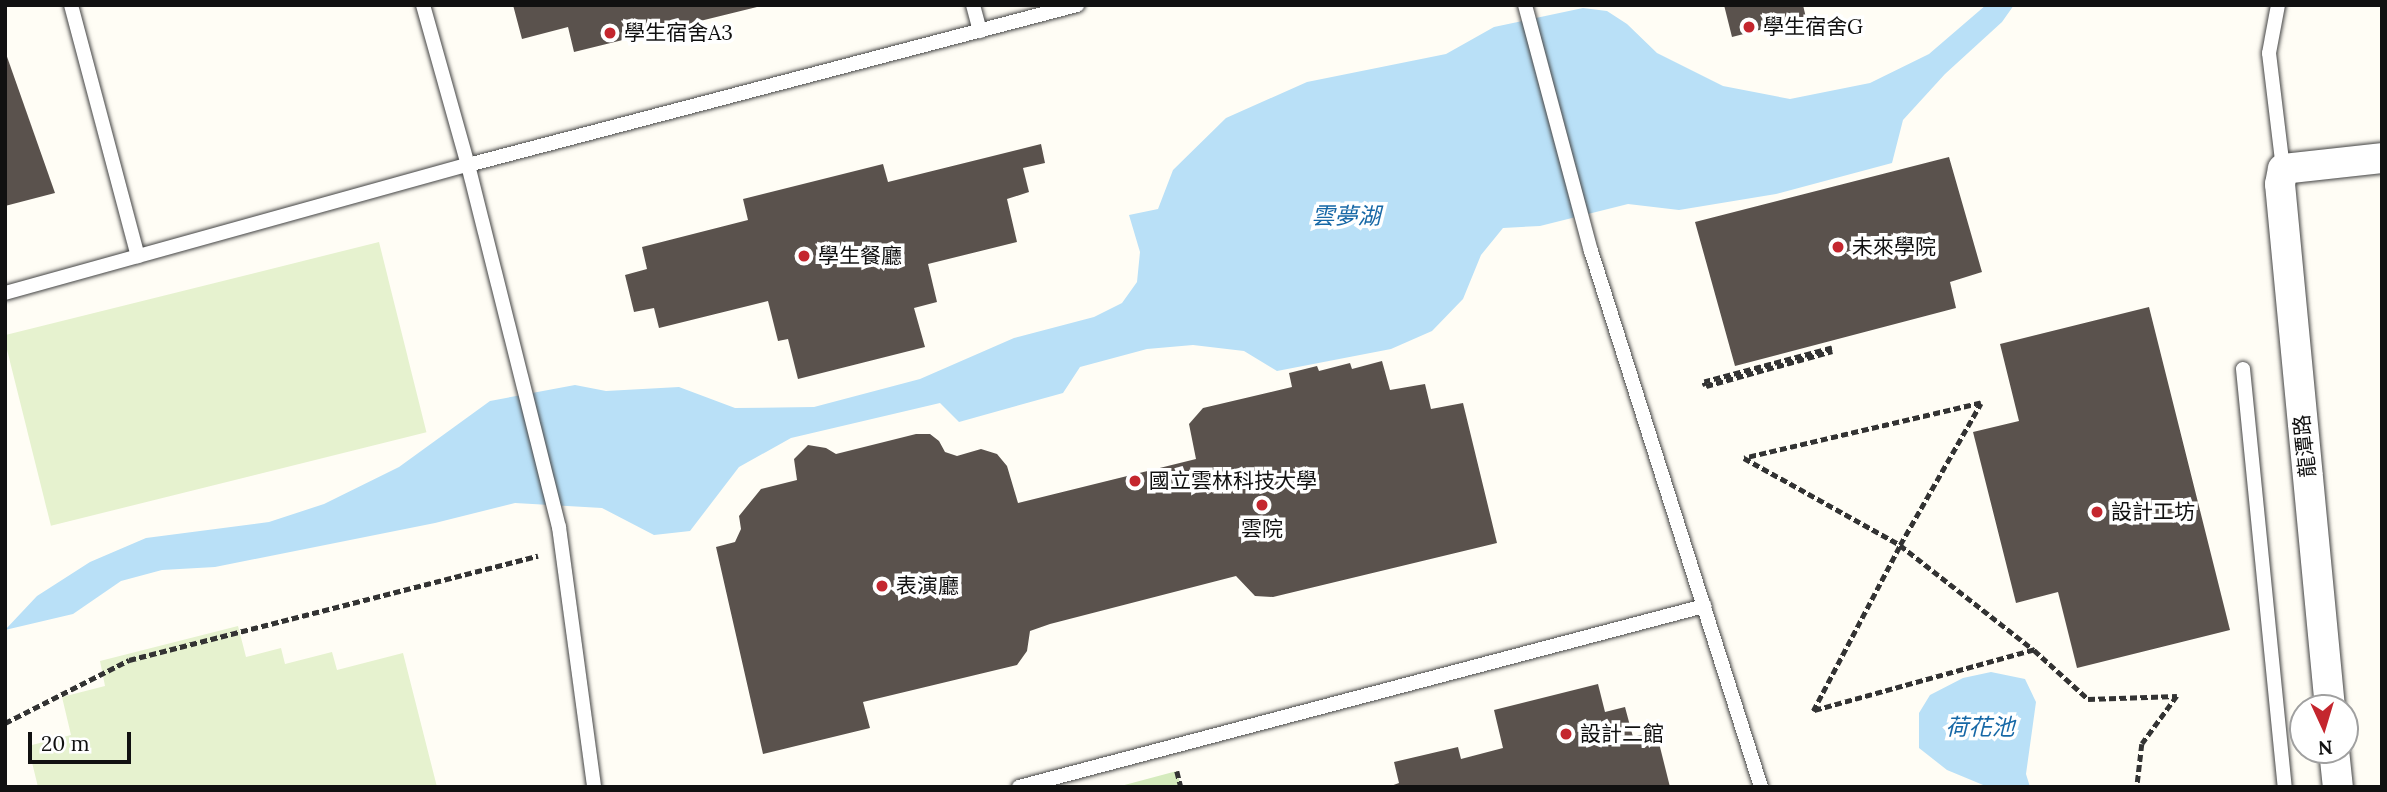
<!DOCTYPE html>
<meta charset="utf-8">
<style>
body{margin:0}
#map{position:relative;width:2387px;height:792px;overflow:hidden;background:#fffdf5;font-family:Lora,"Noto Sans TC",serif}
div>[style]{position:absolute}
.green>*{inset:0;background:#d5ebbd}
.pitch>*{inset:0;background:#e6f2cf;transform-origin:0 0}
.water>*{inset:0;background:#b9e0f7}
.building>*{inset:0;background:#5a524d}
.path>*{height:4.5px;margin-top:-2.25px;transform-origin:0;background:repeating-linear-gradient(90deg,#333 0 7px,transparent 0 10.5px)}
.roads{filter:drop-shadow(0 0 2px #444) drop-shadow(0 0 2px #444)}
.lane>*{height:14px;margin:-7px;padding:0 7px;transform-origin:7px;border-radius:7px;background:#fff}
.street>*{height:30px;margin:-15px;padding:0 15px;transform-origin:15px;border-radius:15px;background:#fff}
.dots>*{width:19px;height:19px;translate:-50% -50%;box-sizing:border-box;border:4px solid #fff;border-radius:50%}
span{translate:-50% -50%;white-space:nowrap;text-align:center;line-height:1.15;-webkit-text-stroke:7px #fff;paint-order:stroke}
.poi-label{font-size:21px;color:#111}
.left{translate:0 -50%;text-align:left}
.street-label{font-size:21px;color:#111}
.water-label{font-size:23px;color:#1768a6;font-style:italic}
.frame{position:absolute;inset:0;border:7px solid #111;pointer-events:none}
.north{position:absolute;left:2289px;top:694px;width:70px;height:70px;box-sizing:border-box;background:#fff;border:2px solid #a0a0a0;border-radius:50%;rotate:176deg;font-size:19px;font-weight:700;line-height:28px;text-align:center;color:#111}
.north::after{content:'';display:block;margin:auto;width:24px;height:32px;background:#c4262e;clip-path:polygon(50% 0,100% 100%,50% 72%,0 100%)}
.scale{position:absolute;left:28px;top:732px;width:103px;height:32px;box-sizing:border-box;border:4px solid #111;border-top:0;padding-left:9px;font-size:21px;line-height:24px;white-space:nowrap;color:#111;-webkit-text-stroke:5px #fff;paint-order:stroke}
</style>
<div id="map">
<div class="green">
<div style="clip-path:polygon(1177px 771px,1181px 787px,1117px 787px)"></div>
</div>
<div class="pitch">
<div style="left:379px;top:242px;width:196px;height:387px;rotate:76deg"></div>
<div style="clip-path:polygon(238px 626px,246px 657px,281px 648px,285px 664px,332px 652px,337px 670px,403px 653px,437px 787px,38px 787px,28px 746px,71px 735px,62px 697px,105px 686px,100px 661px)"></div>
</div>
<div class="water">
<div style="clip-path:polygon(1986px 5px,2014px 5px,2002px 22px,1945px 74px,1903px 120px,1892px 163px,1776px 194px,1679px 210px,1628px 204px,1540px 226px,1503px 228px,1481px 255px,1463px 299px,1432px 331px,1391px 349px,1277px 371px,1244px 351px,1193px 345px,1147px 349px,1080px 367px,1063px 393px,959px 422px,940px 403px,791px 438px,739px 467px,690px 531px,654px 535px,602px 508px,515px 503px,435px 523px,215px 567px,162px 570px,121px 581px,73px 614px,5px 630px,37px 596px,90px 562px,146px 538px,269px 522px,324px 504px,399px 467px,490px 401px,575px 385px,606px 391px,679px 387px,735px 408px,814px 407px,920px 379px,1014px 338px,1094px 317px,1122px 303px,1137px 282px,1140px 252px,1129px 215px,1158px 209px,1173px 170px,1226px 118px,1307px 82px,1446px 54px,1494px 27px,1583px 8px,1607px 11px,1627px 24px,1657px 53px,1723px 86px,1790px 99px,1870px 83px,1929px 54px)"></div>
<div style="clip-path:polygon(1991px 672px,2025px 679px,2036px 702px,2026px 774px,2030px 787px,1988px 787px,1947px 770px,1919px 748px,1919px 713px,1930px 695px,1963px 678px)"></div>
</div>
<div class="building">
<div style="clip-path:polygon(513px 5px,756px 5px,757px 7px,574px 52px,568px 27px,522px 39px)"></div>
<div style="clip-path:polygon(1724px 5px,1803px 5px,1806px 18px,1732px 37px)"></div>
<div style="clip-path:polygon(5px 51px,55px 193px,5px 206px)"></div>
<div style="clip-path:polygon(1041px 144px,1045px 163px,1023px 168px,1029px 192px,1007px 199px,1017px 242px,928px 264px,937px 302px,914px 308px,925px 347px,798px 379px,788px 339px,778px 341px,768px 301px,659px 328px,654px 308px,634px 312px,625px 275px,647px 269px,642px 247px,748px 220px,743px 199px,883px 164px,888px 182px)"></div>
<div style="clip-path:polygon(1949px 157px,1982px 272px,1950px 282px,1956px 308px,1735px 366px,1695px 222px)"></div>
<div style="clip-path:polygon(2149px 307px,2230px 630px,2077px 668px,2058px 592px,2016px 603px,1973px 432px,2019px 421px,2000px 344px)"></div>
<div style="clip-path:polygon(1382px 361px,1390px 390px,1425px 384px,1431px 409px,1463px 403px,1497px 543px,1273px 597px,1255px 596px,1236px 576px,1050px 624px,1030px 631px,1027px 651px,1017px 665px,863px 702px,870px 728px,763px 754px,716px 547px,735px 542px,741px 529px,739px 516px,761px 489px,797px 480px,794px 459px,808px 445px,826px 448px,836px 454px,916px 434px,930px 434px,939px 441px,945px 452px,957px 456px,981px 449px,997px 454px,1007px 466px,1018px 503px,1196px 459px,1189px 424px,1203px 408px,1292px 387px,1289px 373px,1317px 366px,1319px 371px,1350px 363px,1352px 369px)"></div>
<div style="clip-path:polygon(1598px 684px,1605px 712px,1625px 707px,1633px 737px,1656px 731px,1670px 787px,1388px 787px,1399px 783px,1394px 762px,1458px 747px,1461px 759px,1503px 748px,1494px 710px)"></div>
</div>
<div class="path">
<div style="left:1832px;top:348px;width:132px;rotate:165.1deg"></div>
<div style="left:1704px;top:382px;width:4px;rotate:63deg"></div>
<div style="left:1706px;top:386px;width:131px;rotate:-15.5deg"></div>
<div style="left:2034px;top:650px;width:229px;rotate:164.6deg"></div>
<div style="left:1813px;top:711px;width:187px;rotate:-62.3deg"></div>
<div style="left:1900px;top:545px;width:163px;rotate:-60.3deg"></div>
<div style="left:1981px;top:403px;width:243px;rotate:166.9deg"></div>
<div style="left:1744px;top:458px;width:179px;rotate:29.1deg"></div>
<div style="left:1900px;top:545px;width:170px;rotate:38.1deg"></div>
<div style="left:2034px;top:650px;width:73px;rotate:42.2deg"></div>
<div style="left:2088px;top:699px;width:89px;rotate:-1.9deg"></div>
<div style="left:2177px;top:696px;width:59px;rotate:126.1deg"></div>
<div style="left:2142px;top:744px;width:43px;rotate:96.6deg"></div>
<div style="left:5px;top:723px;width:139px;rotate:-26.9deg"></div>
<div style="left:129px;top:660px;width:422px;rotate:-14.3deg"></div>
<div style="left:1177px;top:771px;width:16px;rotate:76deg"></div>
</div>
<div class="roads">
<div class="lane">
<div style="left:71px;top:5px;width:260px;rotate:75.1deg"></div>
<div style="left:423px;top:5px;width:166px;rotate:74.3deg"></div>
<div style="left:468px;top:165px;width:373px;rotate:75.9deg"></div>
<div style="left:559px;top:527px;width:262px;rotate:82.3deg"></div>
<div style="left:973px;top:5px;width:27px;rotate:75deg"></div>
<div style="left:1525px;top:5px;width:255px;rotate:75deg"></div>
<div style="left:1591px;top:251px;width:562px;rotate:72.4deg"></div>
<div style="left:2278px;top:5px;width:49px;rotate:100.6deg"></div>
<div style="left:2269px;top:53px;width:117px;rotate:83.1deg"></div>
<div style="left:5px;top:293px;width:480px;rotate:-15.5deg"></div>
<div style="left:468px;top:165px;width:630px;rotate:-14.72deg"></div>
<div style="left:2243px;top:369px;width:420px;rotate:84.3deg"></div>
<div style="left:1019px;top:787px;width:709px;rotate:-14.8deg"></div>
</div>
<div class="street">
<div style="left:2330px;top:708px;width:526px;rotate:-95.45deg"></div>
<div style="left:2280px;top:184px;width:15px;rotate:-79deg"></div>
<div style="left:2283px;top:169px;width:100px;rotate:-6.3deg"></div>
<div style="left:2334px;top:750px;width:37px;rotate:84deg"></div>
</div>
</div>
<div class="dots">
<div style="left:1749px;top:27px;background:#c4262e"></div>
<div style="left:610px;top:33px;background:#c4262e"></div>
<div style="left:1838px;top:247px;background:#c4262e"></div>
<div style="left:804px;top:256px;background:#c4262e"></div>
<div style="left:1135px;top:481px;background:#c4262e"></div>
<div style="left:1262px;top:505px;background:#c4262e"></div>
<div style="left:2097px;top:512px;background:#c4262e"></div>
<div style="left:882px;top:586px;background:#c4262e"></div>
<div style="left:1566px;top:734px;background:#c4262e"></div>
</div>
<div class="poi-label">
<span class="left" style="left:1763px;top:27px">學生宿舍G</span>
<span class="left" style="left:624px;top:33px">學生宿舍A3</span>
<span class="left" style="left:1852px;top:247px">未來學院</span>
<span class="left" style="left:818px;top:256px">學生餐廳</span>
<span class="left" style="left:1149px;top:481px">國立雲林科技大學</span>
<span class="left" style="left:2111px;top:512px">設計工坊</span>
<span style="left:1262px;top:529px">雲院</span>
<span class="left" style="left:896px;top:586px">表演廳</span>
<span class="left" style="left:1580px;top:734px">設計二館</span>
</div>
<div class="street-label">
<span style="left:2305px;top:446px;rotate:-96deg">龍潭路</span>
</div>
<div class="water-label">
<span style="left:1346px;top:216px">雲夢湖</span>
<span style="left:1980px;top:727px">荷花池</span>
</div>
<div class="frame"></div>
<div class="north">N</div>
<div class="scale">20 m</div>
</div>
